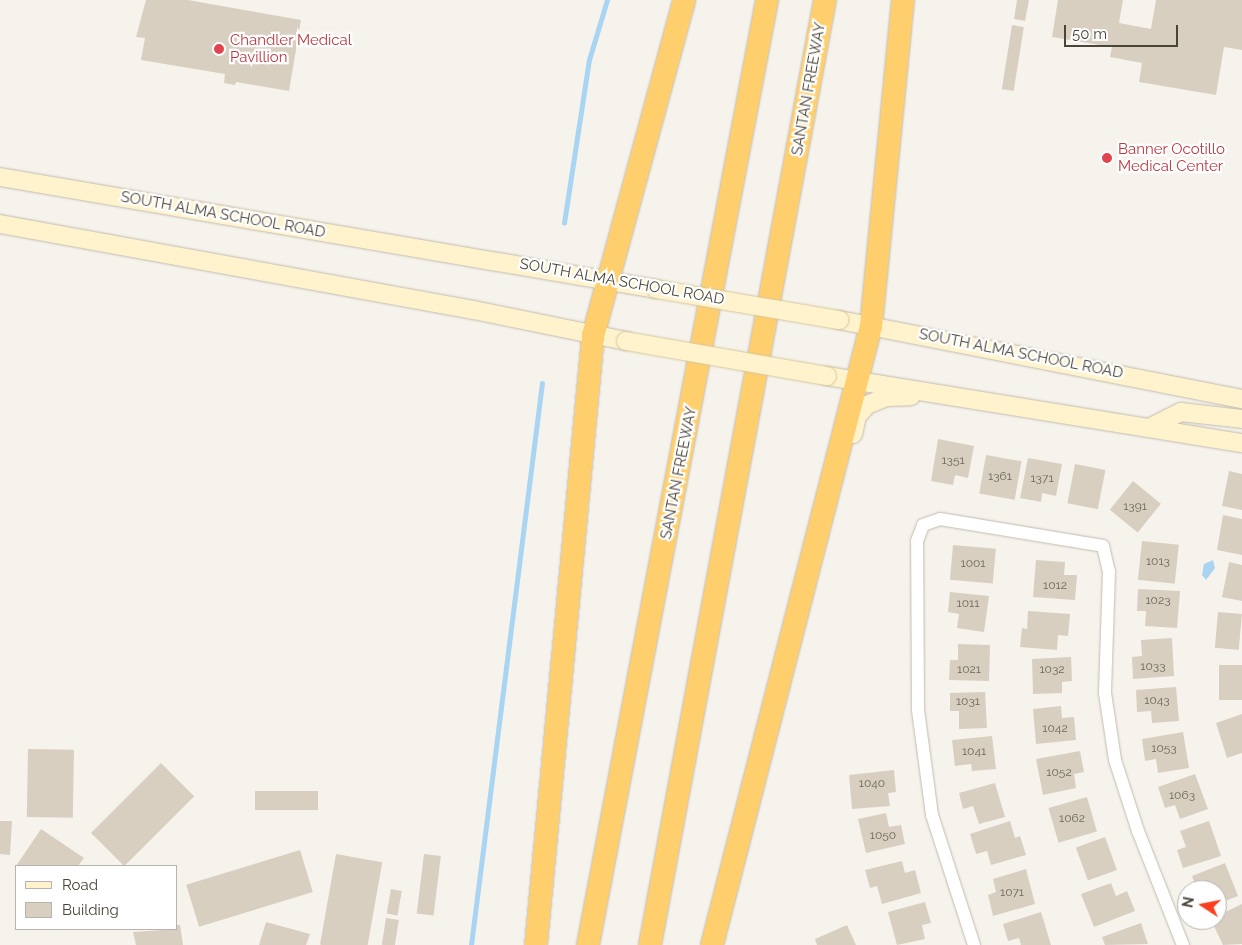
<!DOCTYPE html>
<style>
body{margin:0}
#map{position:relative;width:1242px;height:945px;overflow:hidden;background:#f6f3ec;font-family:Raleway,sans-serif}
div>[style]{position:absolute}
.water>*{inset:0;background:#a9d4f2}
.stream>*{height:4.5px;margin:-2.25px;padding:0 2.25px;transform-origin:2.25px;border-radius:2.25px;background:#a9d4f2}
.building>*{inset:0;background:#d8cfc1;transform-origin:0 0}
.roads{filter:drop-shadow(0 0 1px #c2bbae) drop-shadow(0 0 1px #c2bbae)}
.street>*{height:12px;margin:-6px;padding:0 6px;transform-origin:6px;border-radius:6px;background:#fff}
.secondary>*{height:18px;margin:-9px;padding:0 9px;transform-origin:9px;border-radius:9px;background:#fff3cd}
.highway>*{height:22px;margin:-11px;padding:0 11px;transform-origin:11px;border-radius:11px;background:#ffcf6e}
.bridges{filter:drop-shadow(0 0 1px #d6c79b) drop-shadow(0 0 1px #d6c79b)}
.secondary-bridge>*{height:18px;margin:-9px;padding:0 9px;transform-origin:9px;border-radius:9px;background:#fff3cd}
.dots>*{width:14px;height:14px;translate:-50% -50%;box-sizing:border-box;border:2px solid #fff;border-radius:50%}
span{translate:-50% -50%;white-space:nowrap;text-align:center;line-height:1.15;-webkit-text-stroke:4.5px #fff;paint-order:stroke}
.number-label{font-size:12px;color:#6e675b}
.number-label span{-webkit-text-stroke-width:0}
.health-label{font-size:15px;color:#be3a42}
.left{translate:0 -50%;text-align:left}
.street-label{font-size:15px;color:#4b4439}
.legend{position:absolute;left:15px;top:865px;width:162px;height:65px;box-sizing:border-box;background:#fff;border:1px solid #b7b4b0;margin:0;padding:6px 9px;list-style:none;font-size:15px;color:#4b4439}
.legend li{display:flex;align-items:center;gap:10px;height:25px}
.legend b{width:25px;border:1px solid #b7b4b0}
.north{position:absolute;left:1177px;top:880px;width:50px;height:50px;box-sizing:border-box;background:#fff;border:1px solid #b7b4b0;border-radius:50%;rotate:281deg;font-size:14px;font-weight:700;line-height:20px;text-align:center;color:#4b4439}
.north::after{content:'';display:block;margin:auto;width:18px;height:22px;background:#fc3f1d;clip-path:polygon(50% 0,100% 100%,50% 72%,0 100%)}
.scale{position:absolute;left:1064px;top:25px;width:114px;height:22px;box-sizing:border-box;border:2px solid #4b4439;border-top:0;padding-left:6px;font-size:15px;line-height:18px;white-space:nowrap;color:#4b4439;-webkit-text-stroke:4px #fff;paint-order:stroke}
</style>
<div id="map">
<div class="water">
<div style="clip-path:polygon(1213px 560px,1215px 568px,1206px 580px,1202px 575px,1204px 564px)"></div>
</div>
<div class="stream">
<div style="left:564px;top:223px;width:165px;rotate:-81.3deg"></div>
<div style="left:589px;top:60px;width:63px;rotate:-73.3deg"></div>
<div style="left:471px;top:945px;width:566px;rotate:-82.8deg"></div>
</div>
<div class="building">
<div style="clip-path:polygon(146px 0,188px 0,301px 20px,289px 91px,236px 82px,235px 85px,224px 83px,225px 74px,141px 60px,145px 38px,136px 37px)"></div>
<div style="clip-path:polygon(1017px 0,1029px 0,1025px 21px,1014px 19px)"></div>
<div style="clip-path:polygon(1058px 0,1123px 0,1119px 23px,1151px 29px,1156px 0,1242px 0,1242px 50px,1224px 47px,1216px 95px,1139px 82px,1142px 63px,1110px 57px,1112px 47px,1052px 37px)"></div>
<div style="left:1012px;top:25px;width:12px;height:65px;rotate:9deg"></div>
<div style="clip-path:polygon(938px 439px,974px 446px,968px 478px,955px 475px,953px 485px,931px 481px)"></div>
<div style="left:986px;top:455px;width:36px;height:39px;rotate:10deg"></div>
<div style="clip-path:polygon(1028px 458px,1062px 464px,1056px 496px,1042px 493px,1041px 502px,1020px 498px)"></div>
<div style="left:1075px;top:464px;width:31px;height:40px;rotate:11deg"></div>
<div style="clip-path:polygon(1229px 471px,1242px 474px,1242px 510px,1222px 506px)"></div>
<div style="left:1133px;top:481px;width:36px;height:37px;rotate:39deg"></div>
<div style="clip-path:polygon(1223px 515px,1242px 519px,1242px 555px,1217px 550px)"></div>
<div style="left:1142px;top:541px;width:37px;height:39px;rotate:6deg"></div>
<div style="left:953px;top:545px;width:43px;height:35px;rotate:5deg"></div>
<div style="clip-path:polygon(1036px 560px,1065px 562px,1064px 575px,1077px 575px,1075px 600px,1033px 597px)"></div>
<div style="clip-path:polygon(1229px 562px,1242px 565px,1242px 601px,1222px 597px)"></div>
<div style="clip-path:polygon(1138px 589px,1180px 591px,1177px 628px,1145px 626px,1146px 611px,1137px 611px)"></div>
<div style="clip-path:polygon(950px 592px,989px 596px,984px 632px,957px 628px,959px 614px,948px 612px)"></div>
<div style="clip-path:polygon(1028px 611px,1070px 614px,1068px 636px,1058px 635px,1057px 650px,1020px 647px,1022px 628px,1027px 629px)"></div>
<div style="left:1218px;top:612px;width:24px;height:36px;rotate:5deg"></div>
<div style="clip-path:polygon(1172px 638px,1174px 676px,1133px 679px,1132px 657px,1142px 656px,1141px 640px)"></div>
<div style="clip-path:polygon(958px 644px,990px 645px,989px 681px,949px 680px,950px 660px,958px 660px)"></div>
<div style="clip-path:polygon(1071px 657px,1072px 681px,1062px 682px,1062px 693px,1033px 694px,1032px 659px)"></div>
<div style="left:1242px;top:665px;width:35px;height:23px;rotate:90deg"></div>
<div style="clip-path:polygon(1176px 687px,1179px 721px,1152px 723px,1151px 711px,1137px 712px,1136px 690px)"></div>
<div style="clip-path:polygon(985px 692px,987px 728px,959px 729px,959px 711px,950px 711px,950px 693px)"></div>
<div style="clip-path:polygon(1061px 706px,1062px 718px,1074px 717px,1076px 740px,1036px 744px,1033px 709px)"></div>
<div style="clip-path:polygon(1242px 714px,1242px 753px,1227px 758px,1216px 723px)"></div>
<div style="clip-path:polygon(1183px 732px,1189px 768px,1158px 773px,1156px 759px,1145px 761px,1142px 739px)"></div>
<div style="clip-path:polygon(992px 736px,996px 769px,972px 771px,971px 764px,955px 766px,952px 740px)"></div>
<div style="left:28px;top:749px;width:46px;height:68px;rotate:1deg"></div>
<div style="clip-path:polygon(1080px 751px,1084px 772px,1074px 774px,1076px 788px,1043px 795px,1036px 759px)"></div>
<div style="left:161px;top:763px;width:47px;height:99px;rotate:45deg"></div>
<div style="clip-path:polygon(894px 770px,896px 792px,888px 793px,890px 806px,852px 809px,849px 775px)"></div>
<div style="clip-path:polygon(1195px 774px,1208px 809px,1180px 819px,1175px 805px,1165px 808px,1158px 787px)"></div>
<div style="clip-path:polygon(995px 783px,1005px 817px,979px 824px,973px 806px,963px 809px,959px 793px)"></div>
<div style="left:318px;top:791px;width:19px;height:63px;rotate:90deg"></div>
<div style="left:1087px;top:797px;width:36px;height:40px;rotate:74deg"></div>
<div style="clip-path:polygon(886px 813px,889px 827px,901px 825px,905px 844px,866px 853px,858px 819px)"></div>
<div style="clip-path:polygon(0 821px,12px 821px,10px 855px,0 854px)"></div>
<div style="clip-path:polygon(1010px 821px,1015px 838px,1020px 836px,1026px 855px,991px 865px,987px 851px,976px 854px,970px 834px)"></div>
<div style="clip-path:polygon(1209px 821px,1221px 856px,1183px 868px,1177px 850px,1186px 847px,1180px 831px)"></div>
<div style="clip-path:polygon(41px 829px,84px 858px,78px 866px,16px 866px)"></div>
<div style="left:1105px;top:837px;width:35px;height:31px;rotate:70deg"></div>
<div style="left:300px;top:850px;width:44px;height:119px;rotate:73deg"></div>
<div style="left:336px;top:854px;width:47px;height:92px;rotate:10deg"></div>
<div style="left:424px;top:854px;width:17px;height:60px;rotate:7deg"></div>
<div style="clip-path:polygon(902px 861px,905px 873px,915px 870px,921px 893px,882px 904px,877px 886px,870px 888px,865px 870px)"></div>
<div style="clip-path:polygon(1225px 863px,1238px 896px,1217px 904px,1217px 890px,1197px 890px,1192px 876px)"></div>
<div style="clip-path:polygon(1026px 869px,1035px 904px,993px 916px,988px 895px,996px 892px,993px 879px)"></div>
<div style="clip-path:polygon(1111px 883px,1116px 896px,1127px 891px,1135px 911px,1094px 927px,1081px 894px)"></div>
<div style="left:391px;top:889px;width:11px;height:25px;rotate:10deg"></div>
<div style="clip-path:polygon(925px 902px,931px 923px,922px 925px,925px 939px,897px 945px,888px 912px)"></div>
<div style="clip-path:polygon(1242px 904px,1242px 944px,1223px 945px,1211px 920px,1217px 920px,1217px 916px)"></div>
<div style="clip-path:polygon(1041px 912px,1051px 945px,1021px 945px,1019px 938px,1008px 941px,1003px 924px)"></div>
<div style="left:386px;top:918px;width:13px;height:27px;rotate:9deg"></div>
<div style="clip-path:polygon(266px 922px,310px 934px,306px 945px,259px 945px)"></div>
<div style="clip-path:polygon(1141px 923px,1148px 944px,1105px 945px,1102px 937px)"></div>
<div style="clip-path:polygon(176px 925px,180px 925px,183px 945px,136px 945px,133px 932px,176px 929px)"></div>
<div style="clip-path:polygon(847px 925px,856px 945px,817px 945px,815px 939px)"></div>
</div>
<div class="roads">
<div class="street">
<div style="left:974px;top:945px;width:137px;rotate:-107.9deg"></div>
<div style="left:932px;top:815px;width:106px;rotate:-97.6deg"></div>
<div style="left:918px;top:710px;width:169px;rotate:-90.3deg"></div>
<div style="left:917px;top:541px;width:17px;rotate:-69deg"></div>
<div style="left:923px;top:525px;width:18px;rotate:-19deg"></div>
<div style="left:940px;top:519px;width:165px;rotate:9.4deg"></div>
<div style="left:1103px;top:546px;width:26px;rotate:77deg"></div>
<div style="left:1109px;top:571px;width:122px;rotate:91.9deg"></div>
<div style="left:1105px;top:693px;width:68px;rotate:81.5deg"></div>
<div style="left:1115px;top:760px;width:75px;rotate:72.1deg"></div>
<div style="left:1138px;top:831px;width:123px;rotate:68.5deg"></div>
</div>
<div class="secondary">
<div style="left:0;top:177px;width:665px;rotate:9.69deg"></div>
<div style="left:0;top:224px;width:482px;rotate:10.3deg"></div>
<div style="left:474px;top:310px;width:155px;rotate:11.5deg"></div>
<div style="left:839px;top:320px;width:411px;rotate:11.1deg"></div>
<div style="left:827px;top:376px;width:420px;rotate:9.2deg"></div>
<div style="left:1153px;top:426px;width:31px;rotate:-27deg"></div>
<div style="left:1181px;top:412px;width:61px;rotate:6.5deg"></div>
<div style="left:853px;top:434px;width:18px;rotate:-77deg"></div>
<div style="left:857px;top:416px;width:15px;rotate:-48deg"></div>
<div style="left:867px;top:405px;width:22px;rotate:-22deg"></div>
<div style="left:887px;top:397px;width:24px;rotate:-2deg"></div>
</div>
<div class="highway">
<div style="left:536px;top:945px;width:612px;rotate:-84.65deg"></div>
<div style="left:593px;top:336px;width:348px;rotate:-74.8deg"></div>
<div style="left:588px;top:945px;width:962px;rotate:-79.27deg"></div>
<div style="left:650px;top:945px;width:961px;rotate:-79.51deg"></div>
<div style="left:712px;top:945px;width:639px;rotate:-75.59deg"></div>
<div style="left:871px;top:326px;width:328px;rotate:-84.4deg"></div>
</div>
</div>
<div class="bridges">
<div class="secondary-bridge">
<div style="left:656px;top:289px;width:186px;rotate:9.6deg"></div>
<div style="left:626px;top:341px;width:204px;rotate:9.9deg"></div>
</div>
</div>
<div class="dots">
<div style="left:219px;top:49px;background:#e0444e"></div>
<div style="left:1107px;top:158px;background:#e0444e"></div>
</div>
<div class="number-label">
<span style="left:953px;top:461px">1351</span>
<span style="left:1000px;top:477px">1361</span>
<span style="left:1042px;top:479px">1371</span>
<span style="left:1135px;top:507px">1391</span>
<span style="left:1158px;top:562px">1013</span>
<span style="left:973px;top:564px">1001</span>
<span style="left:1055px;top:586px">1012</span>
<span style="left:1158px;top:601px">1023</span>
<span style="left:968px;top:604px">1011</span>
<span style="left:1153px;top:667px">1033</span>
<span style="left:969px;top:670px">1021</span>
<span style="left:1052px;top:670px">1032</span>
<span style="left:1157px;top:701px">1043</span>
<span style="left:968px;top:702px">1031</span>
<span style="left:1055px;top:729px">1042</span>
<span style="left:1164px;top:749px">1053</span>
<span style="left:974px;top:752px">1041</span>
<span style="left:1059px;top:773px">1052</span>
<span style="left:872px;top:784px">1040</span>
<span style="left:1182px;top:796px">1063</span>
<span style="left:1072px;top:819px">1062</span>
<span style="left:883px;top:836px">1050</span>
<span style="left:1012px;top:893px">1071</span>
</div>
<div class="health-label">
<span class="left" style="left:230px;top:49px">Chandler Medical<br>Pavillion</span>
<span class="left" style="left:1118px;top:158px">Banner Ocotillo<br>Medical Center</span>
</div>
<div class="street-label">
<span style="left:809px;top:89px;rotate:-80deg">SANTAN FREEWAY</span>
<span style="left:223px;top:215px;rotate:10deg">SOUTH ALMA SCHOOL ROAD</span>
<span style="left:622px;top:282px;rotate:10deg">SOUTH ALMA SCHOOL ROAD</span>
<span style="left:1021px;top:354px;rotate:11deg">SOUTH ALMA SCHOOL ROAD</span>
<span style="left:679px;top:473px;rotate:-79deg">SANTAN FREEWAY</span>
</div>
<ul class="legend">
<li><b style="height:6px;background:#fff3cd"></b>Road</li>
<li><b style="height:14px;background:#d8cfc1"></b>Building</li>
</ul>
<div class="north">N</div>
<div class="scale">50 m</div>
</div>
